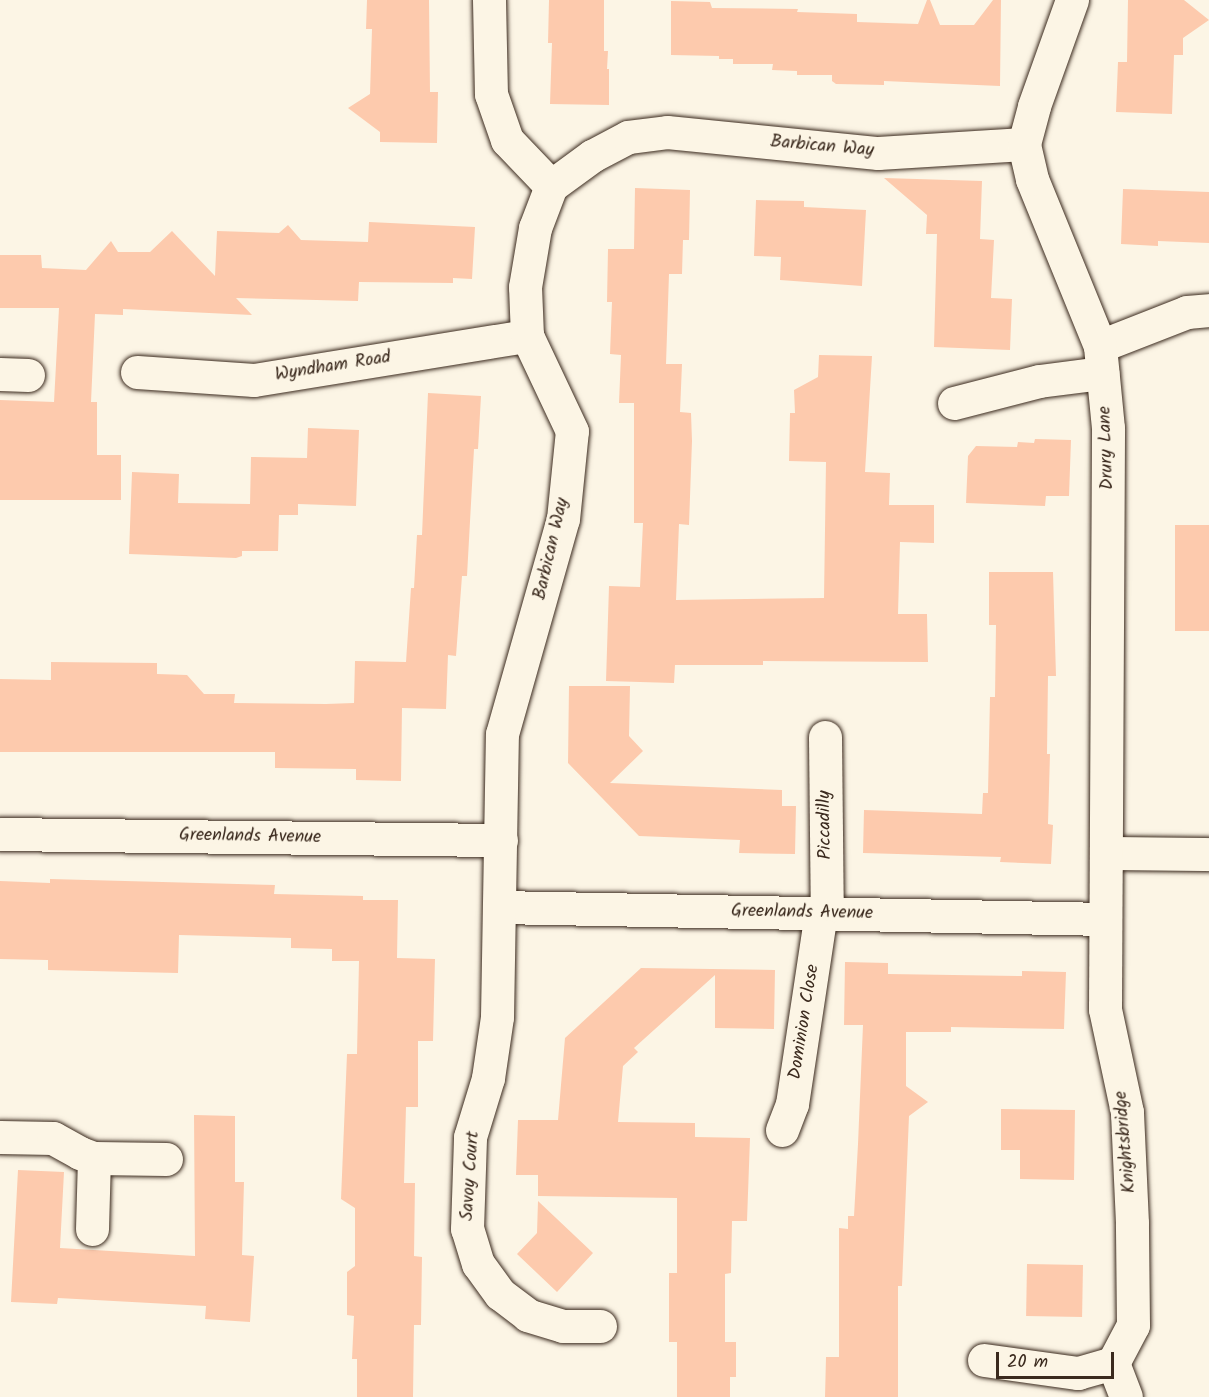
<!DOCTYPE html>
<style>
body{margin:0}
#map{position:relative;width:1209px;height:1397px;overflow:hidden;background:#fcf5e5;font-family:Kalam,sans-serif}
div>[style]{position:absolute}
.building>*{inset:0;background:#fdcaad;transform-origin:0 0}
.roads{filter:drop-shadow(0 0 2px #3b2a1e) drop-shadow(0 0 2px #3b2a1e)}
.minor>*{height:33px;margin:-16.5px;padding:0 16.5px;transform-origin:16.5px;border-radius:16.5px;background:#fcf5e5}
span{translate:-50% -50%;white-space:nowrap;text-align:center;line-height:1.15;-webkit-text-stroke:6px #fcf5e5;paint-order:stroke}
.street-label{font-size:18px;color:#3b2a1e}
.scale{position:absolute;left:996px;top:1352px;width:118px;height:27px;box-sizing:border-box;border:3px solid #3b2a1e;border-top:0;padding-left:8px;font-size:18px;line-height:21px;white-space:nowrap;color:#3b2a1e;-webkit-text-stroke:4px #fcf5e5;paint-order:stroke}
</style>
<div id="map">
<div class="building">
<div style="clip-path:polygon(367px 0,429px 0,430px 92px,438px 92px,437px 143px,380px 142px,380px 132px,348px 108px,370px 94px,372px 29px,366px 29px)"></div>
<div style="clip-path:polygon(549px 0,604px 0,604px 51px,608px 51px,607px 69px,609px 69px,609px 105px,550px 104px,552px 43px,548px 43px)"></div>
<div style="clip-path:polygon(927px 0,930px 0,940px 25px,974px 25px,993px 0,1001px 0,1000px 86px,884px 81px,884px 85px,836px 84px,832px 81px,832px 75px,797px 75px,797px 71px,772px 70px,773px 64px,733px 64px,733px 59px,719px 59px,719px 56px,671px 55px,671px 1px,710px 2px,712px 8px,798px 9px,797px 12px,857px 14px,857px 22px,918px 24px)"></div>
<div style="clip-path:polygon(1128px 0,1184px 0,1209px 20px,1183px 38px,1183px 55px,1174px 55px,1172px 114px,1116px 112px,1118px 62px,1127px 62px)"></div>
<div style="clip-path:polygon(884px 178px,982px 181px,980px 239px,994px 240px,991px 298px,1012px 299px,1010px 350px,934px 347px,937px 234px,926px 234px,927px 215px)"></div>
<div style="clip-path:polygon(635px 188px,690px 190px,689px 240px,683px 240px,682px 274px,669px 274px,666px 364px,682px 364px,680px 412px,691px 413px,692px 441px,689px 525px,679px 524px,676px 600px,824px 598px,826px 462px,789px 461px,790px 413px,795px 413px,794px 390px,818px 377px,819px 355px,872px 356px,865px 472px,890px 473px,889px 505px,934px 505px,934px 543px,900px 542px,898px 614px,927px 614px,928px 662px,763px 661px,763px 665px,675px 665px,674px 683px,606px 681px,609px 586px,640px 587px,643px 523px,634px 523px,634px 403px,619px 403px,621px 355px,610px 354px,612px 302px,607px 302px,608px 249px,634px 249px)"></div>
<div style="clip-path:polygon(1123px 189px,1209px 192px,1209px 243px,1158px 241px,1158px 246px,1121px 244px)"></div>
<div style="clip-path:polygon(756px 200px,804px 201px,804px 207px,866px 210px,862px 286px,780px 280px,781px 257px,754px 256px)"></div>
<div style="clip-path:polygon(369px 222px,475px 227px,472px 279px,453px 278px,453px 283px,359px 282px,358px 301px,236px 298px,252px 315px,123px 309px,123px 315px,95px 314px,91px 402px,97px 402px,97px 455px,121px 455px,121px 500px,0 500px,0 400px,54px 402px,59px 308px,0 308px,0 255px,41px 255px,42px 268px,86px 270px,111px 241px,118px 252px,150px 252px,172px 231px,215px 276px,217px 231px,279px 233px,288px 225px,301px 240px,368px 242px)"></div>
<div style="clip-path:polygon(428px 393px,481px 396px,478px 449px,474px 449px,467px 576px,462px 576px,456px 656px,448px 655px,446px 709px,402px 708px,401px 781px,356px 780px,356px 769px,275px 768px,275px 752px,0 752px,0 679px,51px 680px,51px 662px,157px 663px,157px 674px,187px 675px,204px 694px,235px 694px,234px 703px,326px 704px,354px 703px,355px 661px,406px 662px,411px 588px,414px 588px,417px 535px,422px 535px)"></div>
<div style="clip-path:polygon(308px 428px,359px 430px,356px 506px,298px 504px,298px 515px,279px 515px,278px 551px,242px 551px,242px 556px,236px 558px,129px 554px,132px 472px,179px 474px,178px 503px,250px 504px,251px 457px,307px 458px)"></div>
<div style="clip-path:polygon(1035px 439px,1071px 440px,1069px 496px,1046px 496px,1045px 506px,966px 503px,968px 456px,976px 446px,1017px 447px,1018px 442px,1034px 443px)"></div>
<div style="left:1209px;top:525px;width:106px;height:34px;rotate:90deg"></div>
<div style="clip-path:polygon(989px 572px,1053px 572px,1056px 676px,1048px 676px,1047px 754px,1050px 754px,1048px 824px,1053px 825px,1051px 864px,1000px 862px,1001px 857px,863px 853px,864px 810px,982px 814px,983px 793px,988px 793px,990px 697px,995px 697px,996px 625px,989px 625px)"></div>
<div style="clip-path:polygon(569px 686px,630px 686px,629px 736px,643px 751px,610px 783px,782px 790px,782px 806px,796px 806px,795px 854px,739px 853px,740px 840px,639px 836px,568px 763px)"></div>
<div style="clip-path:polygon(50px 879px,275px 885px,274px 894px,363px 896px,363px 900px,398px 900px,397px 958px,435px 959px,433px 1041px,418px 1041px,418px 1107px,406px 1107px,404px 1183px,415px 1183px,414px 1256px,422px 1257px,421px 1325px,414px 1325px,413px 1397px,357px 1397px,357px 1359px,352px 1359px,354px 1316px,347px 1315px,347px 1272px,355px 1266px,355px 1208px,341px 1199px,347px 1054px,357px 1054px,359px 961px,332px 961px,332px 949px,291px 948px,291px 938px,179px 935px,178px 973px,48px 970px,48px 960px,0 959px,0 881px,50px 883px)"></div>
<div style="clip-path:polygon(845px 962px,888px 963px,888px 974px,1022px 976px,1022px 971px,1066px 972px,1064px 1029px,951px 1027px,951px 1032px,906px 1032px,906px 1086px,928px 1102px,909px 1116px,902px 1286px,898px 1286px,898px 1397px,825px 1397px,826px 1357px,839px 1357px,839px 1228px,848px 1229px,848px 1216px,854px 1216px,858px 1144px,863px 1025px,844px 1025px)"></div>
<div style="clip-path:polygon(641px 968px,775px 970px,774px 1029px,715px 1028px,715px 975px,634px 1048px,638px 1052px,623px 1066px,618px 1122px,695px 1123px,695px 1137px,750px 1138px,747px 1221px,732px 1221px,731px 1273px,725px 1274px,725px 1342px,736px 1342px,736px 1377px,730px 1377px,730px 1397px,677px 1397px,677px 1342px,669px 1342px,669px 1273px,677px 1273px,677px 1198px,538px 1196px,538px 1175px,516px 1175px,518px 1120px,558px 1120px,565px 1038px)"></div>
<div style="clip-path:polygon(1001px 1109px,1075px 1110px,1074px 1180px,1020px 1179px,1020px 1150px,1001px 1150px)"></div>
<div style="clip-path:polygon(194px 1115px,235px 1116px,235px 1182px,244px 1182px,242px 1255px,254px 1256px,250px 1322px,205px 1319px,206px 1306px,58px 1298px,57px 1304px,11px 1302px,18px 1170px,64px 1172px,60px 1248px,195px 1256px)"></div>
<div style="clip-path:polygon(538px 1201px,593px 1253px,557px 1292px,517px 1254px,537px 1233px)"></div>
<div style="left:1027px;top:1264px;width:56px;height:52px;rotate:1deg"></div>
</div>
<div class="roads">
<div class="minor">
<div style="left:489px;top:0;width:94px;rotate:88.8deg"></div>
<div style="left:491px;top:94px;width:49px;rotate:70.8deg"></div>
<div style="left:507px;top:140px;width:64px;rotate:46.3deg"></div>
<div style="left:1100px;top:346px;width:93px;rotate:-21.3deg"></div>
<div style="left:1187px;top:312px;width:22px;rotate:-5deg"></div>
<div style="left:137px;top:372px;width:117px;rotate:3.9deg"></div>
<div style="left:254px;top:380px;width:277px;rotate:-9.2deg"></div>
<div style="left:0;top:374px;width:28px;rotate:2deg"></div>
<div style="left:954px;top:403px;width:88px;rotate:-14.5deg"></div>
<div style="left:1039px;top:381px;width:64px;rotate:-7.2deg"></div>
<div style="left:825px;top:737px;width:177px;rotate:89.4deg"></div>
<div style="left:0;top:834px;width:501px;rotate:0.69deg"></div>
<div style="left:1106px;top:853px;width:103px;rotate:0.6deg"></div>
<div style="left:499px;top:907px;width:606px;rotate:1.13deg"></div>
<div style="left:782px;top:1130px;width:28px;rotate:-69deg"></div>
<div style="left:792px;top:1104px;width:193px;rotate:-81.4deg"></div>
<div style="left:0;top:1137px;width:53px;rotate:1.1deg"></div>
<div style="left:53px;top:1138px;width:31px;rotate:29deg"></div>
<div style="left:80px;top:1153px;width:15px;rotate:20deg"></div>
<div style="left:94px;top:1158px;width:72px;rotate:0.8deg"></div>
<div style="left:92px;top:1229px;width:71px;rotate:-88.4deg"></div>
<div style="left:600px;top:1326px;width:37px;rotate:180deg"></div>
<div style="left:563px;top:1326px;width:37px;rotate:-163deg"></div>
<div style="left:528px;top:1315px;width:35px;rotate:-143deg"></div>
<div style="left:500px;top:1294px;width:37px;rotate:-126deg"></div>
<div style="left:478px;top:1264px;width:37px;rotate:-107deg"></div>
<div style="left:467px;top:1229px;width:92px;rotate:-88.1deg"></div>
<div style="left:470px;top:1137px;width:62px;rotate:-73deg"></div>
<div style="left:488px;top:1078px;width:62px;rotate:-81.6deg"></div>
<div style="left:497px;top:1017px;width:283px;rotate:-89deg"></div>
<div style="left:502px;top:734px;width:223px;rotate:-74.2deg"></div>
<div style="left:563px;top:519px;width:88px;rotate:-84.2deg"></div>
<div style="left:572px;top:431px;width:105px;rotate:-115.3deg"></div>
<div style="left:527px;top:336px;width:49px;rotate:-92.3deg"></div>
<div style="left:525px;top:287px;width:60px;rotate:-80.4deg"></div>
<div style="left:535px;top:228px;width:45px;rotate:-69.1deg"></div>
<div style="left:551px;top:186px;width:51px;rotate:-36.2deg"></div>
<div style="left:592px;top:156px;width:41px;rotate:-27.8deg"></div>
<div style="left:628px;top:137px;width:39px;rotate:-7deg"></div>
<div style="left:667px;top:132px;width:212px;rotate:5.7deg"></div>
<div style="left:878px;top:153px;width:146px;rotate:-3.5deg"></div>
<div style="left:984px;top:1360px;width:95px;rotate:7.9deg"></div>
<div style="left:1078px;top:1373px;width:36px;rotate:-16deg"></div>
<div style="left:1113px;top:1363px;width:43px;rotate:-62.2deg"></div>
<div style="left:1133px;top:1325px;width:102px;rotate:-90.6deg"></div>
<div style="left:1132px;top:1223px;width:111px;rotate:-92.6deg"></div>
<div style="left:1127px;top:1112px;width:105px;rotate:-102.1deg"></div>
<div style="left:1105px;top:1009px;width:581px;rotate:-89.7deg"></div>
<div style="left:1108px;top:428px;width:82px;rotate:-95.6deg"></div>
<div style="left:1100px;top:346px;width:180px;rotate:-112.2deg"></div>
<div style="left:1032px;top:179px;width:36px;rotate:-103deg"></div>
<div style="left:1024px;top:144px;width:39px;rotate:-75deg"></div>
<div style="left:1034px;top:106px;width:113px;rotate:-70.3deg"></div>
<div style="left:1113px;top:1363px;width:36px;rotate:69deg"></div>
</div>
</div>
<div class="street-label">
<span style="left:822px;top:147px;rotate:5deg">Barbican Way</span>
<span style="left:333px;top:367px;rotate:-9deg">Wyndham Road</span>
<span style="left:1107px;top:448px;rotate:-92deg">Drury Lane</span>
<span style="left:552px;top:549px;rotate:-77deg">Barbican Way</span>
<span style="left:826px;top:825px;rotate:-91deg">Piccadilly</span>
<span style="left:250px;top:837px;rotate:1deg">Greenlands Avenue</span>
<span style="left:802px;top:913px;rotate:1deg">Greenlands Avenue</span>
<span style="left:805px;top:1022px;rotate:-81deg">Dominion Close</span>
<span style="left:1126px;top:1142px;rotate:-95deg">Knightsbridge</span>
<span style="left:471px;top:1176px;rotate:-86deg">Savoy Court</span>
</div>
<div class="scale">20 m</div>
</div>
